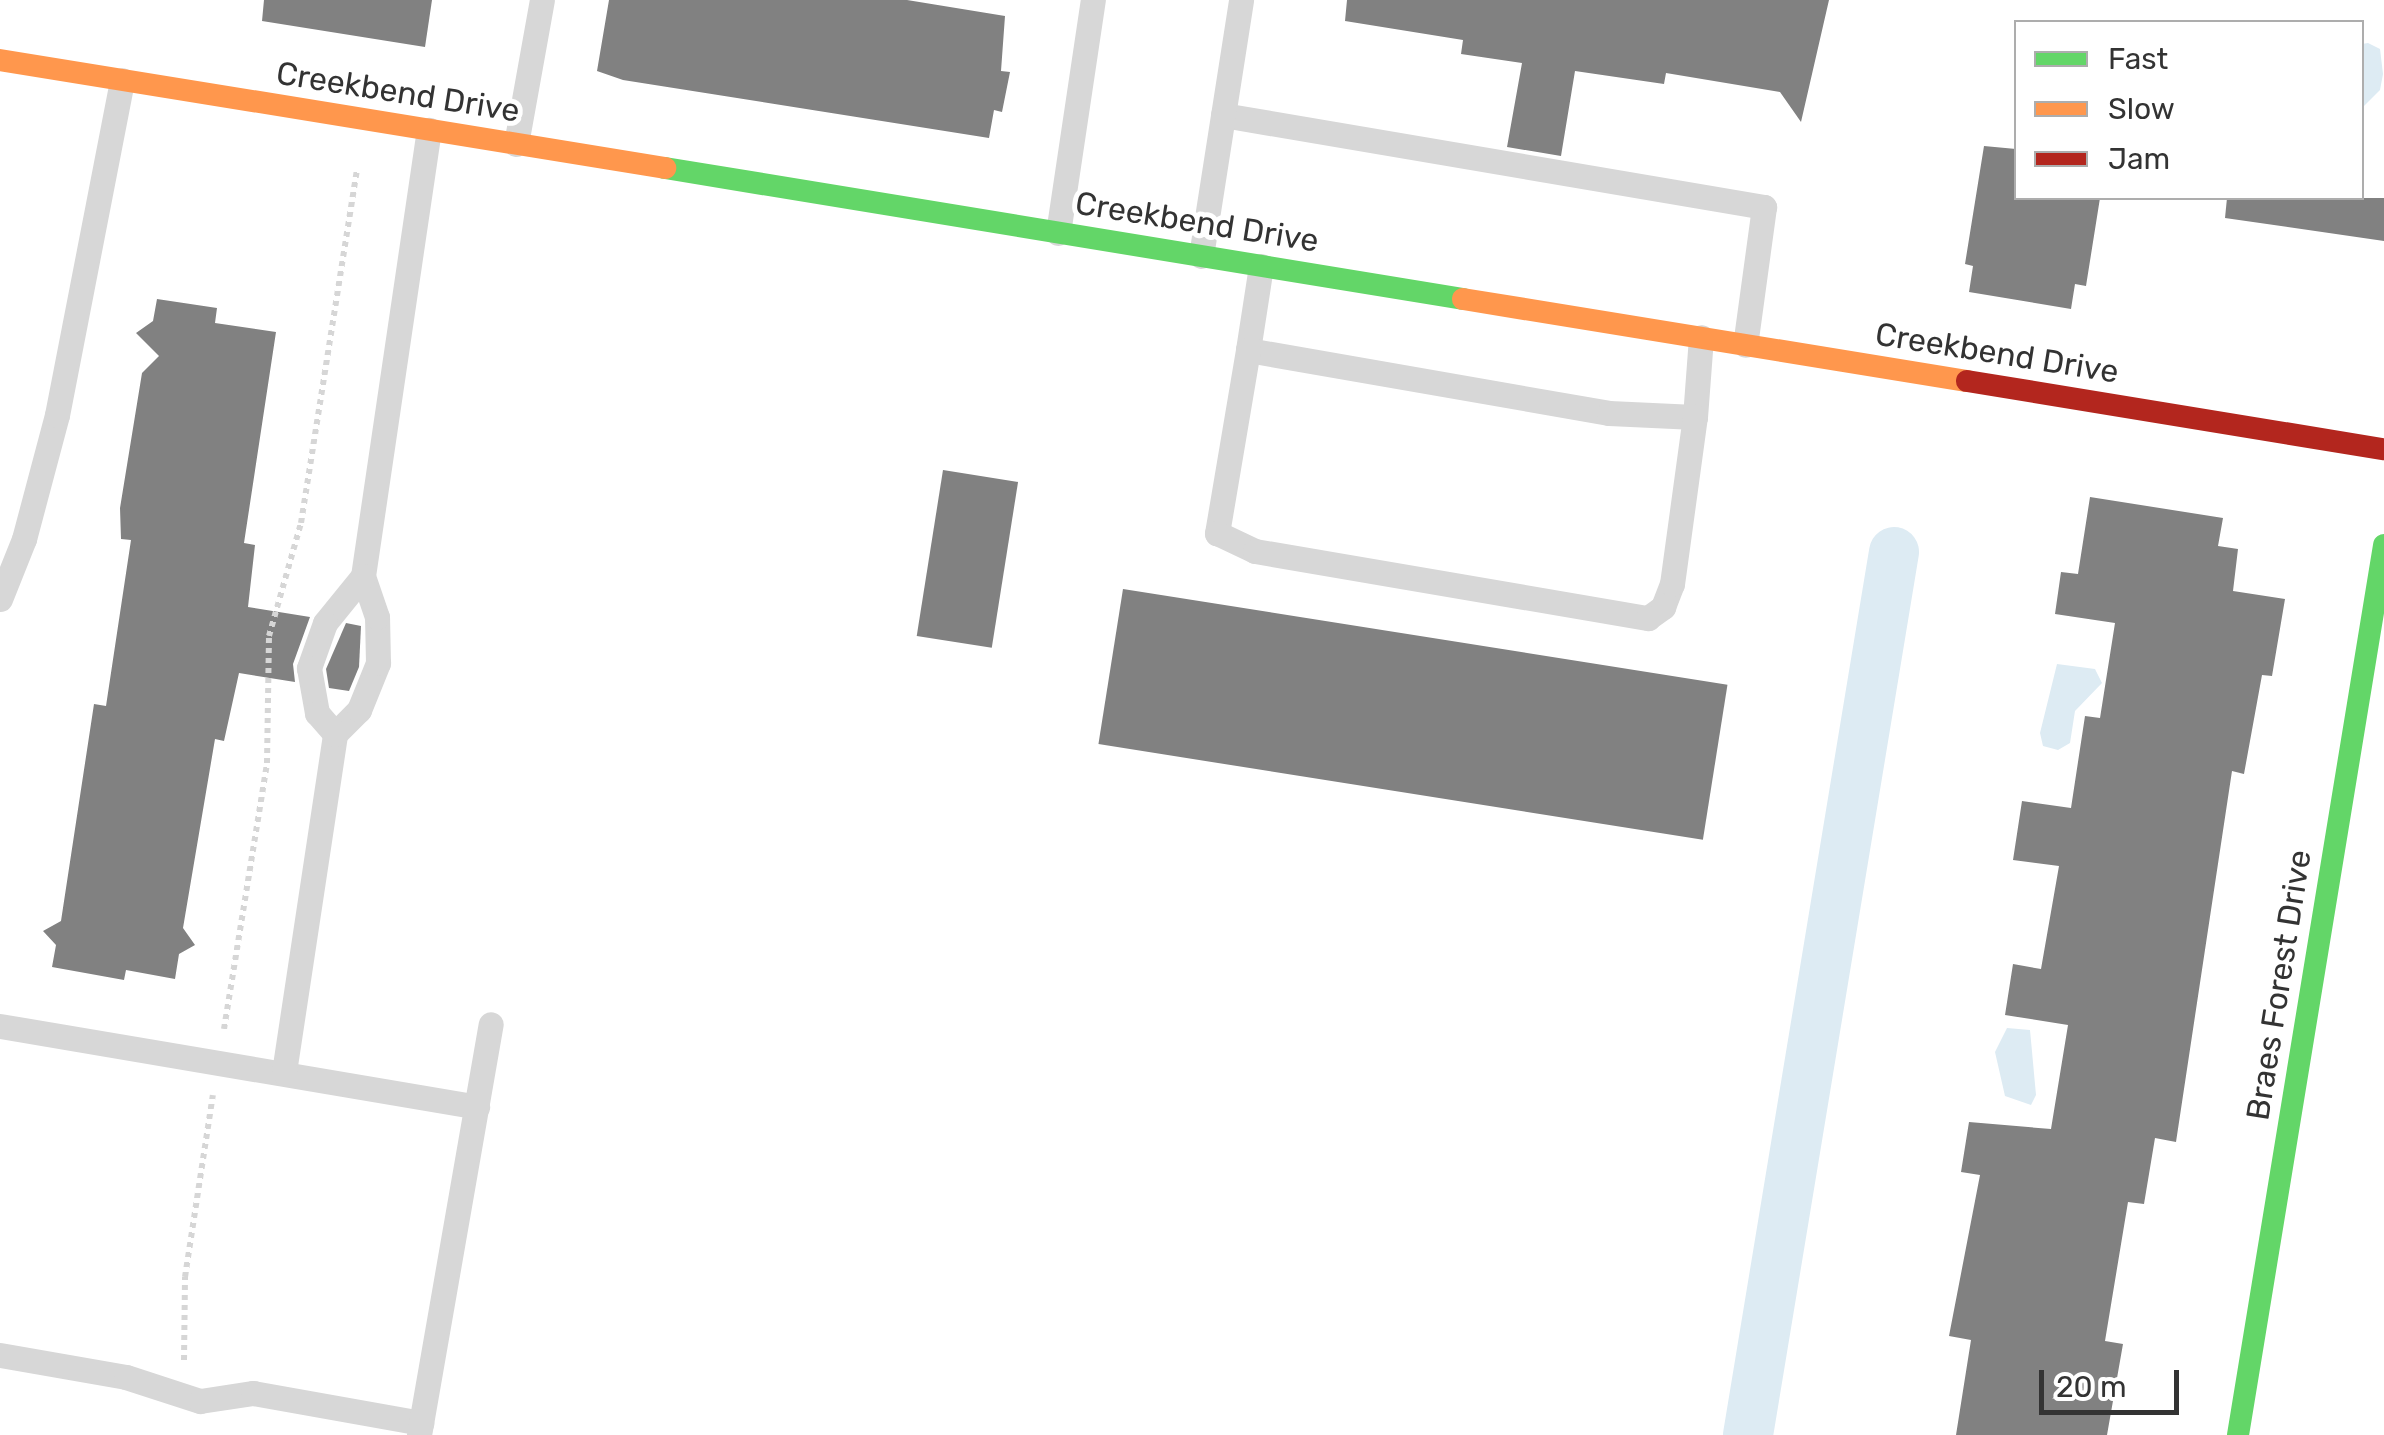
<!DOCTYPE html>
<style>
body{margin:0}
#map{position:relative;width:2384px;height:1435px;overflow:hidden;background:#fff;font-family:Rubik,sans-serif}
div>[style]{position:absolute}
.water>*{inset:0;background:#ddebf3}
.canal>*{height:50px;margin:-25px;padding:0 25px;transform-origin:25px;border-radius:25px;background:#ddebf3}
.building>*{inset:0;background:#818181;transform-origin:0 0}
.path>*{height:6px;margin-top:-3px;transform-origin:0;background:repeating-linear-gradient(90deg,#d6d6d6 0 5px,transparent 0 10px)}
.lane>*{height:25px;margin:-12.5px;padding:0 12.5px;transform-origin:12.5px;border-radius:12.5px;background:#d7d7d7}
.fast>*{height:22px;margin:-11px;padding:0 11px;transform-origin:11px;border-radius:11px;background:#63d668}
.slow>*{height:22px;margin:-11px;padding:0 11px;transform-origin:11px;border-radius:11px;background:#ff974d}
.jam>*{height:22px;margin:-11px;padding:0 11px;transform-origin:11px;border-radius:11px;background:#b3261e}
span{translate:-50% -50%;white-space:nowrap;text-align:center;line-height:1.15;-webkit-text-stroke:10px #fff;paint-order:stroke}
.street-label{font-size:32px;color:#333}
.legend{position:absolute;left:2014px;top:20px;width:350px;height:180px;box-sizing:border-box;background:#fff;border:2px solid #adadad;margin:0;padding:12px 18px;list-style:none;font-size:30px;color:#333}
.legend li{display:flex;align-items:center;gap:20px;height:50px}
.legend b{width:50px;border:2px solid #adadad}
.scale{position:absolute;left:2039px;top:1370px;width:140px;height:45px;box-sizing:border-box;border:5px solid #333;border-top:0;padding-left:12px;font-size:30px;line-height:35px;white-space:nowrap;color:#333;-webkit-text-stroke:8px #fff;paint-order:stroke}
</style>
<div id="map">
<div class="water">
<div style="clip-path:polygon(2368px 43px,2380px 49px,2383px 74px,2380px 90px,2362px 108px,2362px 44px)"></div>
<div style="clip-path:polygon(2057px 664px,2095px 669px,2102px 683px,2075px 711px,2070px 743px,2058px 750px,2043px 746px,2040px 733px)"></div>
<div style="clip-path:polygon(2007px 1028px,2030px 1030px,2036px 1095px,2031px 1105px,2005px 1096px,1995px 1052px)"></div>
</div>
<div class="canal">
<div style="left:1748px;top:1435px;width:895px;rotate:-80.61deg"></div>
</div>
<div class="building">
<div style="clip-path:polygon(264px 0,432px 0,425px 47px,262px 21px)"></div>
<div style="clip-path:polygon(609px 0,907px 0,1005px 16px,1001px 71px,1010px 72px,1002px 112px,994px 110px,989px 138px,623px 80px,597px 71px)"></div>
<div style="clip-path:polygon(1347px 0,1829px 0,1801px 122px,1780px 92px,1666px 73px,1664px 84px,1575px 71px,1561px 156px,1507px 147px,1522px 63px,1461px 54px,1463px 40px,1345px 21px)"></div>
<div style="clip-path:polygon(1984px 146px,2016px 149px,2016px 198px,2100px 198px,2086px 286px,2075px 284px,2071px 309px,1969px 292px,1973px 266px,1965px 264px)"></div>
<div style="clip-path:polygon(2227px 198px,2384px 198px,2384px 241px,2225px 218px)"></div>
<div style="clip-path:polygon(157px 299px,217px 308px,215px 323px,276px 332px,244px 543px,255px 545px,248px 607px,310px 617px,293px 664px,295px 682px,239px 673px,224px 741px,215px 739px,183px 928px,195px 945px,179px 954px,175px 979px,126px 970px,124px 980px,52px 967px,56px 945px,43px 931px,61px 921px,94px 704px,106px 706px,131px 540px,121px 539px,120px 508px,142px 373px,159px 356px,136px 333px,153px 321px)"></div>
<div style="left:943px;top:470px;width:76px;height:168px;rotate:9deg"></div>
<div style="clip-path:polygon(2090px 497px,2223px 518px,2218px 546px,2238px 549px,2233px 591px,2285px 599px,2272px 676px,2262px 675px,2244px 774px,2232px 771px,2176px 1142px,2155px 1138px,2144px 1204px,2128px 1202px,2105px 1341px,2123px 1344px,2107px 1435px,1956px 1435px,1971px 1340px,1949px 1336px,1980px 1175px,1961px 1172px,1969px 1122px,2051px 1129px,2068px 1025px,2005px 1015px,2013px 964px,2041px 969px,2059px 866px,2013px 860px,2022px 801px,2071px 808px,2085px 716px,2100px 718px,2115px 623px,2055px 614px,2061px 572px,2078px 574px)"></div>
<div style="left:1123px;top:589px;width:612px;height:157px;rotate:9deg"></div>
<div style="clip-path:polygon(346px 623px,361px 626px,359px 667px,349px 691px,329px 688px,326px 669px)"></div>
</div>
<div class="path">
<div style="left:224px;top:1029px;width:269px;rotate:-80.8deg"></div>
<div style="left:267px;top:763px;width:127px;rotate:-89.1deg"></div>
<div style="left:269px;top:636px;width:117px;rotate:-74.2deg"></div>
<div style="left:301px;top:523px;width:358px;rotate:-81deg"></div>
<div style="left:184px;top:1360px;width:83px;rotate:-89.3deg"></div>
<div style="left:185px;top:1277px;width:184px;rotate:-81.3deg"></div>
</div>
<div class="lane">
<div style="left:1223px;top:115px;width:549px;rotate:9.65deg"></div>
<div style="left:1764px;top:207px;width:139px;rotate:97.8deg"></div>
<div style="left:516px;top:144px;width:146px;rotate:-79.8deg"></div>
<div style="left:1058px;top:233px;width:236px;rotate:-81.5deg"></div>
<div style="left:1201px;top:256px;width:259px;rotate:-81.1deg"></div>
<div style="left:1261px;top:266px;width:85px;rotate:98.8deg"></div>
<div style="left:1248px;top:350px;width:366px;rotate:9.9deg"></div>
<div style="left:1609px;top:413px;width:86px;rotate:2.7deg"></div>
<div style="left:1695px;top:417px;width:80px;rotate:-85.7deg"></div>
<div style="left:1248px;top:350px;width:186px;rotate:99.6deg"></div>
<div style="left:1217px;top:533px;width:42px;rotate:25.3deg"></div>
<div style="left:1255px;top:551px;width:399px;rotate:9.7deg"></div>
<div style="left:1648px;top:618px;width:19px;rotate:-36deg"></div>
<div style="left:1663px;top:607px;width:25px;rotate:-69deg"></div>
<div style="left:1672px;top:584px;width:169px;rotate:-82.2deg"></div>
<div style="left:363px;top:576px;width:451px;rotate:-81.6deg"></div>
<div style="left:0;top:599px;width:65px;rotate:-68.2deg"></div>
<div style="left:24px;top:539px;width:128px;rotate:-75.1deg"></div>
<div style="left:57px;top:415px;width:341px;rotate:-79deg"></div>
<div style="left:0;top:1026px;width:484px;rotate:9.6deg"></div>
<div style="left:284px;top:1072px;width:342px;rotate:-81.4deg"></div>
<div style="left:335px;top:734px;width:34px;rotate:-45deg"></div>
<div style="left:359px;top:710px;width:51px;rotate:-68deg"></div>
<div style="left:378px;top:663px;width:46px;rotate:-91.2deg"></div>
<div style="left:377px;top:617px;width:43px;rotate:-108.9deg"></div>
<div style="left:363px;top:576px;width:60px;rotate:129deg"></div>
<div style="left:325px;top:623px;width:48px;rotate:109.6deg"></div>
<div style="left:309px;top:668px;width:46px;rotate:79.9deg"></div>
<div style="left:317px;top:713px;width:28px;rotate:49deg"></div>
<div style="left:0;top:1355px;width:128px;rotate:9.9deg"></div>
<div style="left:126px;top:1377px;width:78px;rotate:18deg"></div>
<div style="left:200px;top:1401px;width:54px;rotate:-8.6deg"></div>
<div style="left:253px;top:1393px;width:171px;rotate:10.1deg"></div>
<div style="left:419px;top:1435px;width:417px;rotate:-80.1deg"></div>
</div>
<div class="fast">
<div style="left:665px;top:168px;width:809px;rotate:9.32deg"></div>
<div style="left:2238px;top:1435px;width:902px;rotate:-80.68deg"></div>
</div>
<div class="slow">
<div style="left:0;top:60px;width:674px;rotate:9.22deg"></div>
<div style="left:1463px;top:299px;width:511px;rotate:9.24deg"></div>
</div>
<div class="jam">
<div style="left:1967px;top:381px;width:423px;rotate:9.3deg"></div>
</div>
<div class="street-label">
<span style="left:398px;top:92px;rotate:9deg">Creekbend Drive</span>
<span style="left:1197px;top:222px;rotate:9deg">Creekbend Drive</span>
<span style="left:1997px;top:353px;rotate:9deg">Creekbend Drive</span>
<span style="left:2279px;top:985px;rotate:-81deg">Braes Forest Drive</span>
</div>
<ul class="legend">
<li><b style="height:12px;background:#63d668"></b>Fast</li>
<li><b style="height:12px;background:#ff974d"></b>Slow</li>
<li><b style="height:12px;background:#b3261e"></b>Jam</li>
</ul>
<div class="scale">20 m</div>
</div>
